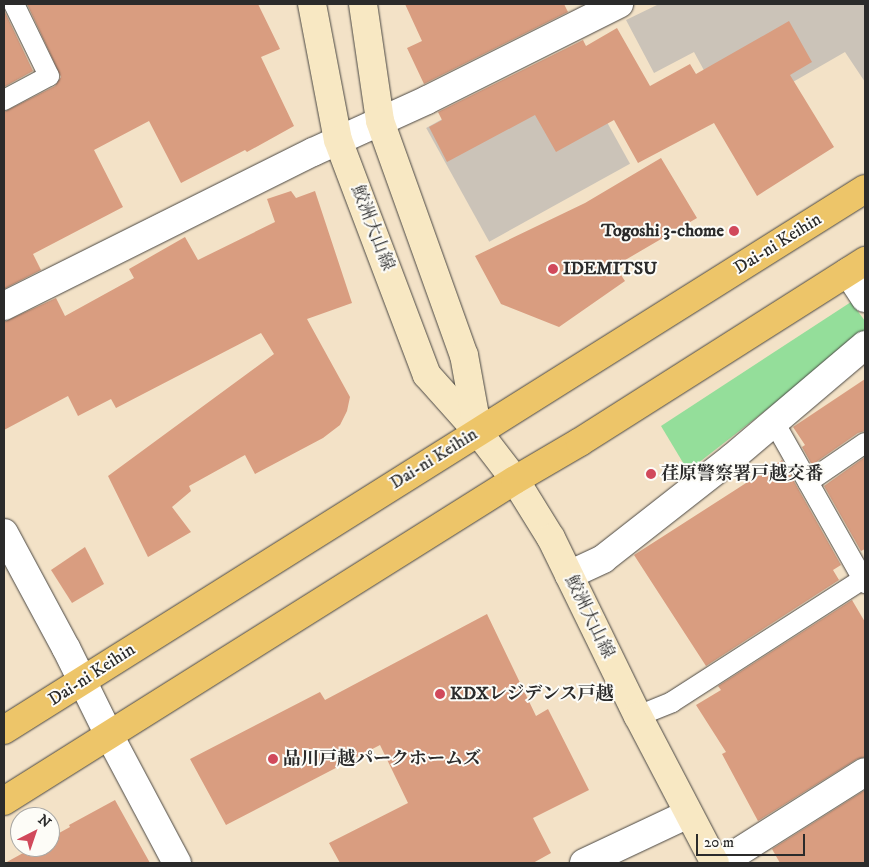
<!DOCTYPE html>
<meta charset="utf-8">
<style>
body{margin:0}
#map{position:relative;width:869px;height:867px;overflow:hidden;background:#f3e2c7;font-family:"IM FELL DW Pica","Noto Serif JP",serif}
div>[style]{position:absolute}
.industrial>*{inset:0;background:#cbc3b8;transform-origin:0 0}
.green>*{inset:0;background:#94de9a}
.building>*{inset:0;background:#d99d80}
.roads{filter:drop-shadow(0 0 1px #494642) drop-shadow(0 0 1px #494642)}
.lane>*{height:20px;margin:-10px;padding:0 10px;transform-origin:10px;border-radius:10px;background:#fff}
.street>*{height:28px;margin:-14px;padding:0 14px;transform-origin:14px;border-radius:14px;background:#fff}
.secondary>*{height:28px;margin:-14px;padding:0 14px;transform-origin:14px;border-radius:14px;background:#f8e8c3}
.highway>*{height:28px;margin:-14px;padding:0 14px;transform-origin:14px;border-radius:14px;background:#edc569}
.dots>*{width:14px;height:14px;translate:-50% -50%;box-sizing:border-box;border:2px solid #fdfcf7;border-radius:50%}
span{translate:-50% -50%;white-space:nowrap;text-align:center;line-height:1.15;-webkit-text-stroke:4px #fdfcf7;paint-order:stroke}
.street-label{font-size:18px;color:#2b2b2b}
.poi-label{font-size:18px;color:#2b2b2b;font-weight:700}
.right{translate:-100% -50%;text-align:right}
.left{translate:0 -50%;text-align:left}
.frame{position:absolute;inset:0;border:5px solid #2b2b2b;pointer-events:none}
.north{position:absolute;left:10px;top:807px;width:50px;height:50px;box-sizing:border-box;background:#fdfcf7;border:1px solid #a9a8a5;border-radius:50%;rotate:41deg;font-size:14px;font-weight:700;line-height:20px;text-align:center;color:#2b2b2b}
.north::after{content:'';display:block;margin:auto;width:18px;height:22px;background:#d1495b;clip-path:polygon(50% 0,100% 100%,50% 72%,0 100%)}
.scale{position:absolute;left:696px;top:834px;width:109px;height:22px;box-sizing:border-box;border:2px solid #2b2b2b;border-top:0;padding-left:6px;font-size:15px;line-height:18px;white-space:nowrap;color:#2b2b2b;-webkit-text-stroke:4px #fdfcf7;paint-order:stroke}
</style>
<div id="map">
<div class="industrial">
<div style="clip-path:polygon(659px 4px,865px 4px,865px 82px,845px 52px,730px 118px,694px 52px,654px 73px,626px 20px)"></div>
<div style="left:567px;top:50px;width:130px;height:161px;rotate:61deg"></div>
</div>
<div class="green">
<div style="clip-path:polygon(851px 302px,865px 321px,865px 333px,688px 471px,661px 426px)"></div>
</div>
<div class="building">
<div style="clip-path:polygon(27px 4px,258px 4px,280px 49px,261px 57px,294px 126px,247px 152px,245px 150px,181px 183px,149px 121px,94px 150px,123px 207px,33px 254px,41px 270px,4px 289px,4px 112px,55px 86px,61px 77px)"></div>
<div style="clip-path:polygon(405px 4px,564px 4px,568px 12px,424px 84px,407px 48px,422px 41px)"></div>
<div style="clip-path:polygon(4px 10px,33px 71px,4px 87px)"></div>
<div style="clip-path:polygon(789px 21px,812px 62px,790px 75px,834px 147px,757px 196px,714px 123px,638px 163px,614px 120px,556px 152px,535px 115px,447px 162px,429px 127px,442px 120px,438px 112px,583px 40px,586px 46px,617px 28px,650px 86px,690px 64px,696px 74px)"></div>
<div style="clip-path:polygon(661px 158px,697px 218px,615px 266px,625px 281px,559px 327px,501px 304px,475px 256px,585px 203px)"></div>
<div style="clip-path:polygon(291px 191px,296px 198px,315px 191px,352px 303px,307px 319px,350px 397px,347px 411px,340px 425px,323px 438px,255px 474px,245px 455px,189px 486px,191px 491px,172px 507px,191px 532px,148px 557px,108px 476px,274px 354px,261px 333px,116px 408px,111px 399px,78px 416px,68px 396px,4px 430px,4px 322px,56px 298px,65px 316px,134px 278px,129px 269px,185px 237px,198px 260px,275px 222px,267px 199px)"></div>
<div style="clip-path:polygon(865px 379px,865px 431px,858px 433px,812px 465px,802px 447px,805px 445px,793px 427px)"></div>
<div style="clip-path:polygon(865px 457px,865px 549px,861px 551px,824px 486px)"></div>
<div style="clip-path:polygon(782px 460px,841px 565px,833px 570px,839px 580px,706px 666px,634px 555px)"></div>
<div style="clip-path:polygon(85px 547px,104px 584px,72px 603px,51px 570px)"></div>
<div style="clip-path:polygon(852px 600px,865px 622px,865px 757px,857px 759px,758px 821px,722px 754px,726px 752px,696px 705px,721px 690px,718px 686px)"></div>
<div style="clip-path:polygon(487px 614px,536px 716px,548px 709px,589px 790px,533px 818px,551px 853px,533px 863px,340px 863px,329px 843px,408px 803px,380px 745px,226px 825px,190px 759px,320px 692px,325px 700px)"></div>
<div style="clip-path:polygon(865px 790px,865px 863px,780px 863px,772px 849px)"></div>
<div style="clip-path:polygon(115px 800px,150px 863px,5px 863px,34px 847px,50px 847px,50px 838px,70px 827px,69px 825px)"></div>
</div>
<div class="roads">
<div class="lane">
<div style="left:4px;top:100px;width:51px;rotate:-28.1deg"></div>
<div style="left:49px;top:76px;width:80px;rotate:-115.9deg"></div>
<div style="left:774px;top:422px;width:185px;rotate:60.5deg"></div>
<div style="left:808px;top:482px;width:69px;rotate:-34.4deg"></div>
<div style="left:638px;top:716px;width:37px;rotate:-22deg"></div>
<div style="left:672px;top:702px;width:227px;rotate:-32.8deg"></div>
</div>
<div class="street">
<div style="left:848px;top:272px;width:31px;rotate:57deg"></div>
<div style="left:4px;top:306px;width:345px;rotate:-26.5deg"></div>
<div style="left:313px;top:152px;width:125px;rotate:-24.5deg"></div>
<div style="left:427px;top:100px;width:215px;rotate:-26.6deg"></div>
<div style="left:4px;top:533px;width:131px;rotate:61.7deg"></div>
<div style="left:66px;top:648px;width:97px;rotate:63.7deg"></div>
<div style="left:109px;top:735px;width:145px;rotate:62deg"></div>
<div style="left:569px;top:575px;width:38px;rotate:-25deg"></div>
<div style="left:603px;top:559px;width:165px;rotate:-38.1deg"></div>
<div style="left:733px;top:457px;width:173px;rotate:-40.3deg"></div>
<div style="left:584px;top:863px;width:115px;rotate:-25.2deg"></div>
<div style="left:721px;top:863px;width:170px;rotate:-32.3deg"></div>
</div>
<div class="secondary">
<div style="left:312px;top:4px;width:138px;rotate:79.2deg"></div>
<div style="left:338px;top:140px;width:251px;rotate:69.3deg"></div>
<div style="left:427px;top:375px;width:76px;rotate:48.2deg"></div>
<div style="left:478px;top:432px;width:61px;rotate:52.4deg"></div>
<div style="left:515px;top:480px;width:68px;rotate:58.2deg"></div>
<div style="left:551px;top:538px;width:198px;rotate:64deg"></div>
<div style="left:638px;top:716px;width:166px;rotate:62.4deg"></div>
<div style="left:363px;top:4px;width:118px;rotate:81.7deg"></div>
<div style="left:380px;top:121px;width:249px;rotate:70.3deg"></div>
<div style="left:464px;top:355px;width:78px;rotate:79.7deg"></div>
</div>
<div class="highway">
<div style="left:4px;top:730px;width:1017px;rotate:-32.14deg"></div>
<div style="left:4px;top:801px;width:603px;rotate:-32.14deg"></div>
<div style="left:515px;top:480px;width:75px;rotate:-30.3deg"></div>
<div style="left:580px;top:442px;width:338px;rotate:-32.4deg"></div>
</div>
</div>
<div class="dots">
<div style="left:734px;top:231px;background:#d1495b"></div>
<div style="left:553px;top:269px;background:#d1495b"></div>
<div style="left:651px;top:474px;background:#d1495b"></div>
<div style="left:440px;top:694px;background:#d1495b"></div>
<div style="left:273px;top:759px;background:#d1495b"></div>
</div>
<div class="street-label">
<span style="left:372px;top:228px;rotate:69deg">鮫洲大山線</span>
<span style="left:778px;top:244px;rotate:-32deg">Dai-ni Keihin</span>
<span style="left:434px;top:459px;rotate:-32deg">Dai-ni Keihin</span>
<span style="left:589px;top:617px;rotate:64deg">鮫洲大山線</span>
<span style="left:92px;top:675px;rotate:-33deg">Dai-ni Keihin</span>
</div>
<div class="poi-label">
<span class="right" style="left:724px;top:231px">Togoshi 3-chome</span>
<span class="left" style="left:563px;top:269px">IDEMITSU</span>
<span class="left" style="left:661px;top:474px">荏原警察署戸越交番</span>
<span class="left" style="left:450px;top:694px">KDXレジデンス戸越</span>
<span class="left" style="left:283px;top:759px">品川戸越パークホームズ</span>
</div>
<div class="frame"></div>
<div class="north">N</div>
<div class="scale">20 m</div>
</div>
